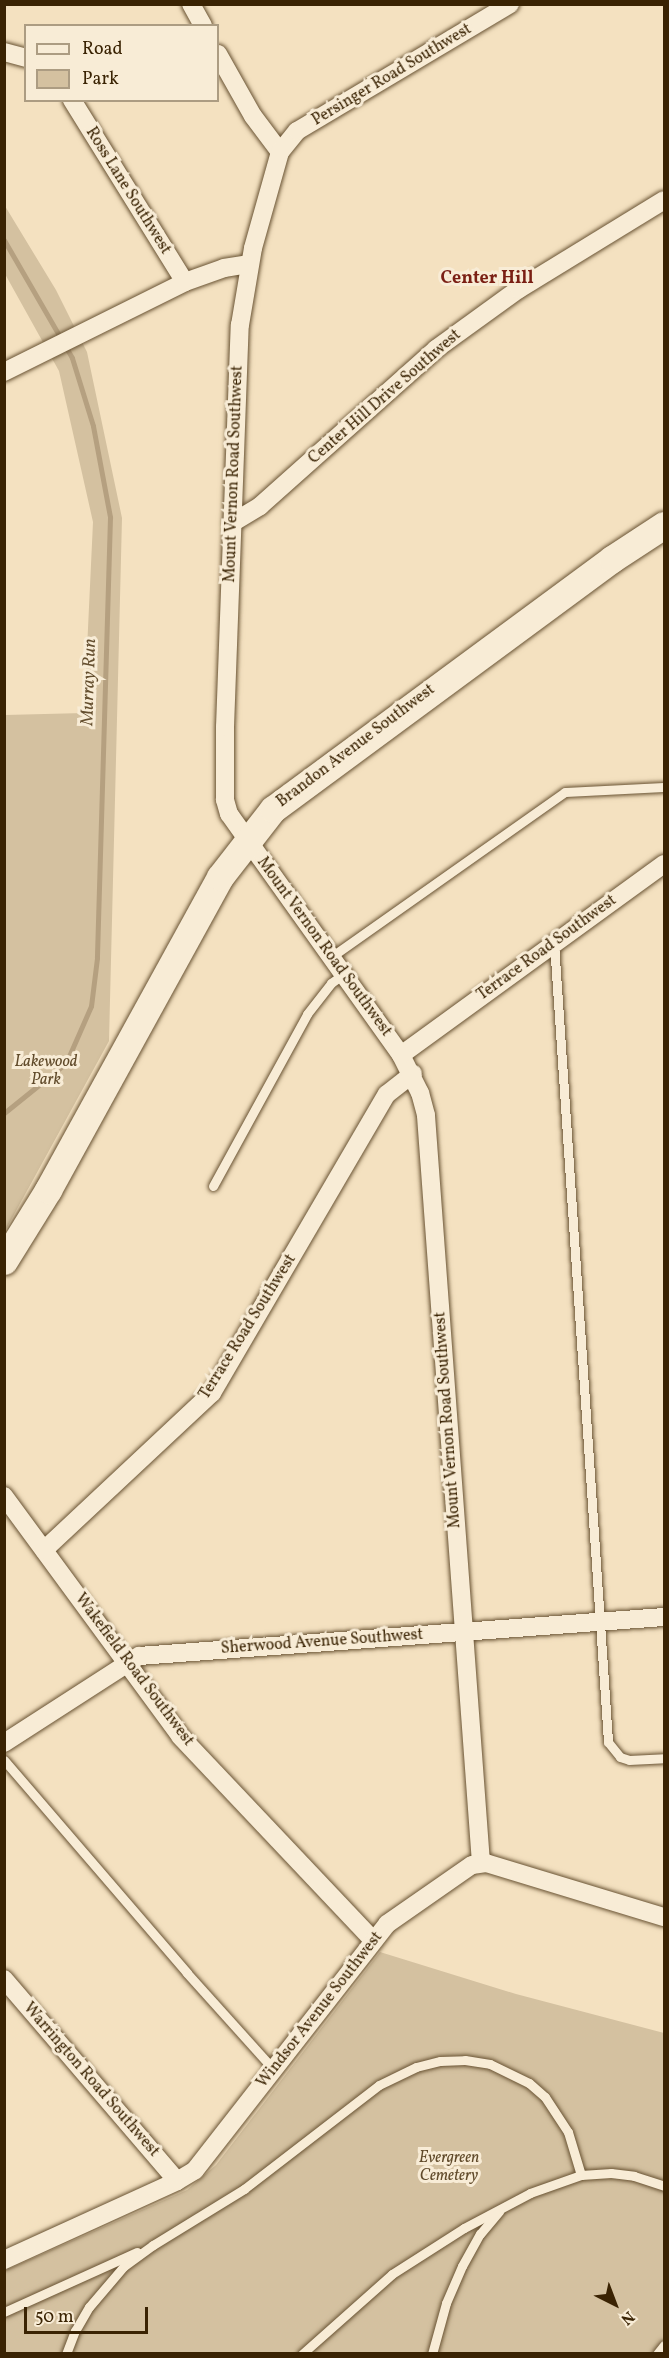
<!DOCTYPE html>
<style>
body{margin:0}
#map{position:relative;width:669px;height:2358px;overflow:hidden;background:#f4e1c0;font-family:Vollkorn,serif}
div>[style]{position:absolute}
.green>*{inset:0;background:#d4c1a0}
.stream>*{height:5px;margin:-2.5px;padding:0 2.5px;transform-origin:2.5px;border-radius:2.5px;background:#b5a080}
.roads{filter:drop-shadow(0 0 2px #685232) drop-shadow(0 0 2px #685232)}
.lane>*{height:9px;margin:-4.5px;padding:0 4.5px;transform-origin:4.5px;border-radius:4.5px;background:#f8ecd6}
.street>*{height:18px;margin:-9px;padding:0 9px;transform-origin:9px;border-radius:9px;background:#f8ecd6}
.secondary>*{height:27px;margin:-13.5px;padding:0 13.5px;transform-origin:13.5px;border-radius:13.5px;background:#f8ecd6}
span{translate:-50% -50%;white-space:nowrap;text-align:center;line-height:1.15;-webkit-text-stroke:6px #f8ecd6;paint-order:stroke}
.street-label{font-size:16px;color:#3a2303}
.park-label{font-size:16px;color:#604a2a;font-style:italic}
.neighbourhood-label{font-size:18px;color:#7a1f14;font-weight:700}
.water-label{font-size:18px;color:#654f2f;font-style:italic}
.frame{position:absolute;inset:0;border:6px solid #3a2303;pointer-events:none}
.legend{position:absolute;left:24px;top:24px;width:195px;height:78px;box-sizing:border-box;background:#f8ecd6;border:2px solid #ac9c82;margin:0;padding:8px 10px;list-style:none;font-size:18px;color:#3a2303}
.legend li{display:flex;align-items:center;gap:12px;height:30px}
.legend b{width:30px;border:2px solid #ac9c82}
.north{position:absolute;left:585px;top:2274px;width:60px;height:60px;-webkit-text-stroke:4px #f8ecd6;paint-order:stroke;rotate:138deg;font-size:16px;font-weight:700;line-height:24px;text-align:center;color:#3a2303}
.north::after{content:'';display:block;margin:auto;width:21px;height:27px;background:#3a2303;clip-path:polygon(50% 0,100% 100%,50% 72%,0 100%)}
.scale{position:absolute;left:24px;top:2307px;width:124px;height:27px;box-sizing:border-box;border:3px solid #3a2303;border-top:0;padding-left:8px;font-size:18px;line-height:21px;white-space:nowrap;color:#3a2303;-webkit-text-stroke:4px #f8ecd6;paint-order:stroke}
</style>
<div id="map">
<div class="green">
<div style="clip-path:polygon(5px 206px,56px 290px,87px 352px,122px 518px,109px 1041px,5px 1231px,5px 715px,84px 713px,93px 522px,59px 371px,5px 274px)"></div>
<div style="clip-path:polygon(380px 1952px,516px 1994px,664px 2033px,664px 2353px,5px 2353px,4px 2271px,187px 2190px,216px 2165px)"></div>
</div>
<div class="stream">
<div style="left:4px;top:240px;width:136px;rotate:60deg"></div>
<div style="left:72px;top:358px;width:71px;rotate:72.8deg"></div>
<div style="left:93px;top:426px;width:93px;rotate:79.4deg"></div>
<div style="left:110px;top:517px;width:441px;rotate:91.7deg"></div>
<div style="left:97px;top:958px;width:48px;rotate:97.1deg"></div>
<div style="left:91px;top:1006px;width:62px;rotate:113.7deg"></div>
<div style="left:66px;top:1063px;width:80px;rotate:141.1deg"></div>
</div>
<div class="roads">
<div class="lane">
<div style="left:554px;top:943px;width:801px;rotate:86.13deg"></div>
<div style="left:608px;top:1742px;width:19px;rotate:51deg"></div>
<div style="left:620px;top:1757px;width:9px;rotate:18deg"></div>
<div style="left:629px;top:1760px;width:35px;rotate:-3deg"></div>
<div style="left:331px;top:957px;width:286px;rotate:-35.2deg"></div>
<div style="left:565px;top:792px;width:99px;rotate:-2.9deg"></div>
<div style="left:213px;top:1186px;width:196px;rotate:-61.3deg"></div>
<div style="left:307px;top:1014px;width:39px;rotate:-52deg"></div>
<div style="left:331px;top:983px;width:16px;rotate:-35deg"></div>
<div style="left:4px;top:1760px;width:281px;rotate:49.3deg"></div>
<div style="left:187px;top:1973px;width:130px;rotate:48.1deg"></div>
<div style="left:4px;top:2312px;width:146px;rotate:-24.3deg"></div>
<div style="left:66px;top:2354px;width:25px;rotate:-69deg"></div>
<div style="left:75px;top:2331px;width:28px;rotate:-60deg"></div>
<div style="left:89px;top:2307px;width:54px;rotate:-49.5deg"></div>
<div style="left:124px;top:2266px;width:36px;rotate:-36deg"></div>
<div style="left:153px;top:2245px;width:107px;rotate:-31.6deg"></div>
<div style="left:244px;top:2189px;width:170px;rotate:-37.6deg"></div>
<div style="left:379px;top:2085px;width:41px;rotate:-25.9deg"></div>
<div style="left:416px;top:2067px;width:25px;rotate:-14deg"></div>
<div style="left:440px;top:2061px;width:25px;rotate:-2deg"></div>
<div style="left:465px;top:2060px;width:25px;rotate:9deg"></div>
<div style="left:490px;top:2064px;width:43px;rotate:26deg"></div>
<div style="left:529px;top:2083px;width:21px;rotate:41deg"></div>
<div style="left:545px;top:2097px;width:42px;rotate:56.7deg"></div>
<div style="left:568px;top:2132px;width:45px;rotate:73.2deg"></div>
<div style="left:302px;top:2354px;width:120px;rotate:-41.6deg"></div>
<div style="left:392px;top:2274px;width:85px;rotate:-32.6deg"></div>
<div style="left:464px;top:2228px;width:75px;rotate:-27.9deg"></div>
<div style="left:530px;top:2193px;width:54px;rotate:-19.4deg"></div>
<div style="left:581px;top:2175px;width:30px;rotate:-4deg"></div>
<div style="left:611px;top:2173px;width:23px;rotate:7deg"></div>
<div style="left:634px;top:2176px;width:32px;rotate:18deg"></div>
<div style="left:432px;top:2354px;width:53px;rotate:-74.6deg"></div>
<div style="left:446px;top:2303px;width:40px;rotate:-66.6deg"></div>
<div style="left:462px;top:2266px;width:37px;rotate:-61deg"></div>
<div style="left:480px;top:2234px;width:30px;rotate:-50deg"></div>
<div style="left:657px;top:2354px;width:11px;rotate:-52deg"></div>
</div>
<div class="street">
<div style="left:191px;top:4px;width:25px;rotate:61deg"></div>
<div style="left:4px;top:52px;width:23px;rotate:15deg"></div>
<div style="left:218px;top:54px;width:71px;rotate:60.6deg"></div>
<div style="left:253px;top:116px;width:45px;rotate:53.1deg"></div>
<div style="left:72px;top:100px;width:214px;rotate:58.2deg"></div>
<div style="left:4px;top:372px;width:202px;rotate:-26.4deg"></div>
<div style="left:185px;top:282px;width:41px;rotate:-19.7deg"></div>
<div style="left:224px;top:268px;width:26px;rotate:-9deg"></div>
<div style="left:232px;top:523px;width:33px;rotate:-31deg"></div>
<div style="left:260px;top:506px;width:236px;rotate:-41.7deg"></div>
<div style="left:436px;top:349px;width:102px;rotate:-35.9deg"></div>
<div style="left:519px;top:289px;width:170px;rotate:-31.5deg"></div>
<div style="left:401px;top:1055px;width:325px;rotate:-36deg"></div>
<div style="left:4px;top:1496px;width:298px;rotate:53.7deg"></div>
<div style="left:180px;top:1736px;width:281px;rotate:46.6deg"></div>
<div style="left:44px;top:1550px;width:230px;rotate:-43.1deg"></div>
<div style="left:212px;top:1393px;width:346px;rotate:-59.7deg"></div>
<div style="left:387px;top:1094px;width:33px;rotate:-38deg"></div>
<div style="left:4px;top:1743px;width:161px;rotate:-32.8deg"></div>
<div style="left:139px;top:1656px;width:526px;rotate:-4.25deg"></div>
<div style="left:481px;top:1863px;width:750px;rotate:-94.21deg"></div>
<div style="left:426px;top:1115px;width:23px;rotate:-105deg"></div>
<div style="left:420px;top:1093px;width:42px;rotate:-116.6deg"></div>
<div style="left:401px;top:1055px;width:296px;rotate:-125.5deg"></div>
<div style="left:229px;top:814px;width:15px;rotate:-106deg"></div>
<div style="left:225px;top:800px;width:73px;rotate:-90deg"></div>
<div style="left:225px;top:727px;width:402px;rotate:-87.9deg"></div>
<div style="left:240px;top:325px;width:78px;rotate:-80.4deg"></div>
<div style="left:253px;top:248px;width:100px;rotate:-74.3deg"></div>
<div style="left:280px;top:152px;width:27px;rotate:-51deg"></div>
<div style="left:297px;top:131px;width:248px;rotate:-30.8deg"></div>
<div style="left:4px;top:1979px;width:266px;rotate:49.4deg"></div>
<div style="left:4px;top:2260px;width:190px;rotate:-24.5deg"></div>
<div style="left:177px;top:2181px;width:21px;rotate:-31deg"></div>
<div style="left:195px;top:2170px;width:312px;rotate:-52deg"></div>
<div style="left:387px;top:1924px;width:103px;rotate:-34.8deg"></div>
<div style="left:472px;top:1865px;width:14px;rotate:-8deg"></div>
<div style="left:486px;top:1863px;width:186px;rotate:16.9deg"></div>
</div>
<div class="secondary">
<div style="left:4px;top:1261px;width:84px;rotate:-58.2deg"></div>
<div style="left:48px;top:1190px;width:357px;rotate:-61.2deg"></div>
<div style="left:220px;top:877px;width:86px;rotate:-52.1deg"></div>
<div style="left:273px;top:809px;width:421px;rotate:-36.4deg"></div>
<div style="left:612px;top:559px;width:62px;rotate:-33.2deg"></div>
</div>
</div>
<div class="street-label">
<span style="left:392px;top:75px;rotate:-31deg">Persinger Road Southwest</span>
<span style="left:128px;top:191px;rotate:58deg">Ross Lane Southwest</span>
<span style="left:385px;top:397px;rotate:-41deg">Center Hill Drive Southwest</span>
<span style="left:234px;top:474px;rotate:-88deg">Mount Vernon Road Southwest</span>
<span style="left:356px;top:746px;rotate:-37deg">Brandon Avenue Southwest</span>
<span style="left:324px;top:947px;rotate:54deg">Mount Vernon Road Southwest</span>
<span style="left:547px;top:948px;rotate:-36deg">Terrace Road Southwest</span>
<span style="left:248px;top:1327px;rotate:-58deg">Terrace Road Southwest</span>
<span style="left:448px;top:1420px;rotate:-94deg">Mount Vernon Road Southwest</span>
<span style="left:322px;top:1642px;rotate:-4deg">Sherwood Avenue Southwest</span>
<span style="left:134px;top:1670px;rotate:53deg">Wakefield Road Southwest</span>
<span style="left:320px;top:2010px;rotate:-52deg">Windsor Avenue Southwest</span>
<span style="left:91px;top:2080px;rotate:49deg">Warrington Road Southwest</span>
</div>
<div class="park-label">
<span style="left:46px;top:1071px">Lakewood<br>Park</span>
<span style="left:449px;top:2167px">Evergreen<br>Cemetery</span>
</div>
<div class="neighbourhood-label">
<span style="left:487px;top:279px">Center Hill</span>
</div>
<div class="water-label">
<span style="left:90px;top:682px;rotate:-88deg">Murray Run</span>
</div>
<div class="frame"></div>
<ul class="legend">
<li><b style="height:8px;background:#f8ecd6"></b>Road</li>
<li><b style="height:16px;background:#d4c1a0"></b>Park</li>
</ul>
<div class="north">N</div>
<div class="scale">50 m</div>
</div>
